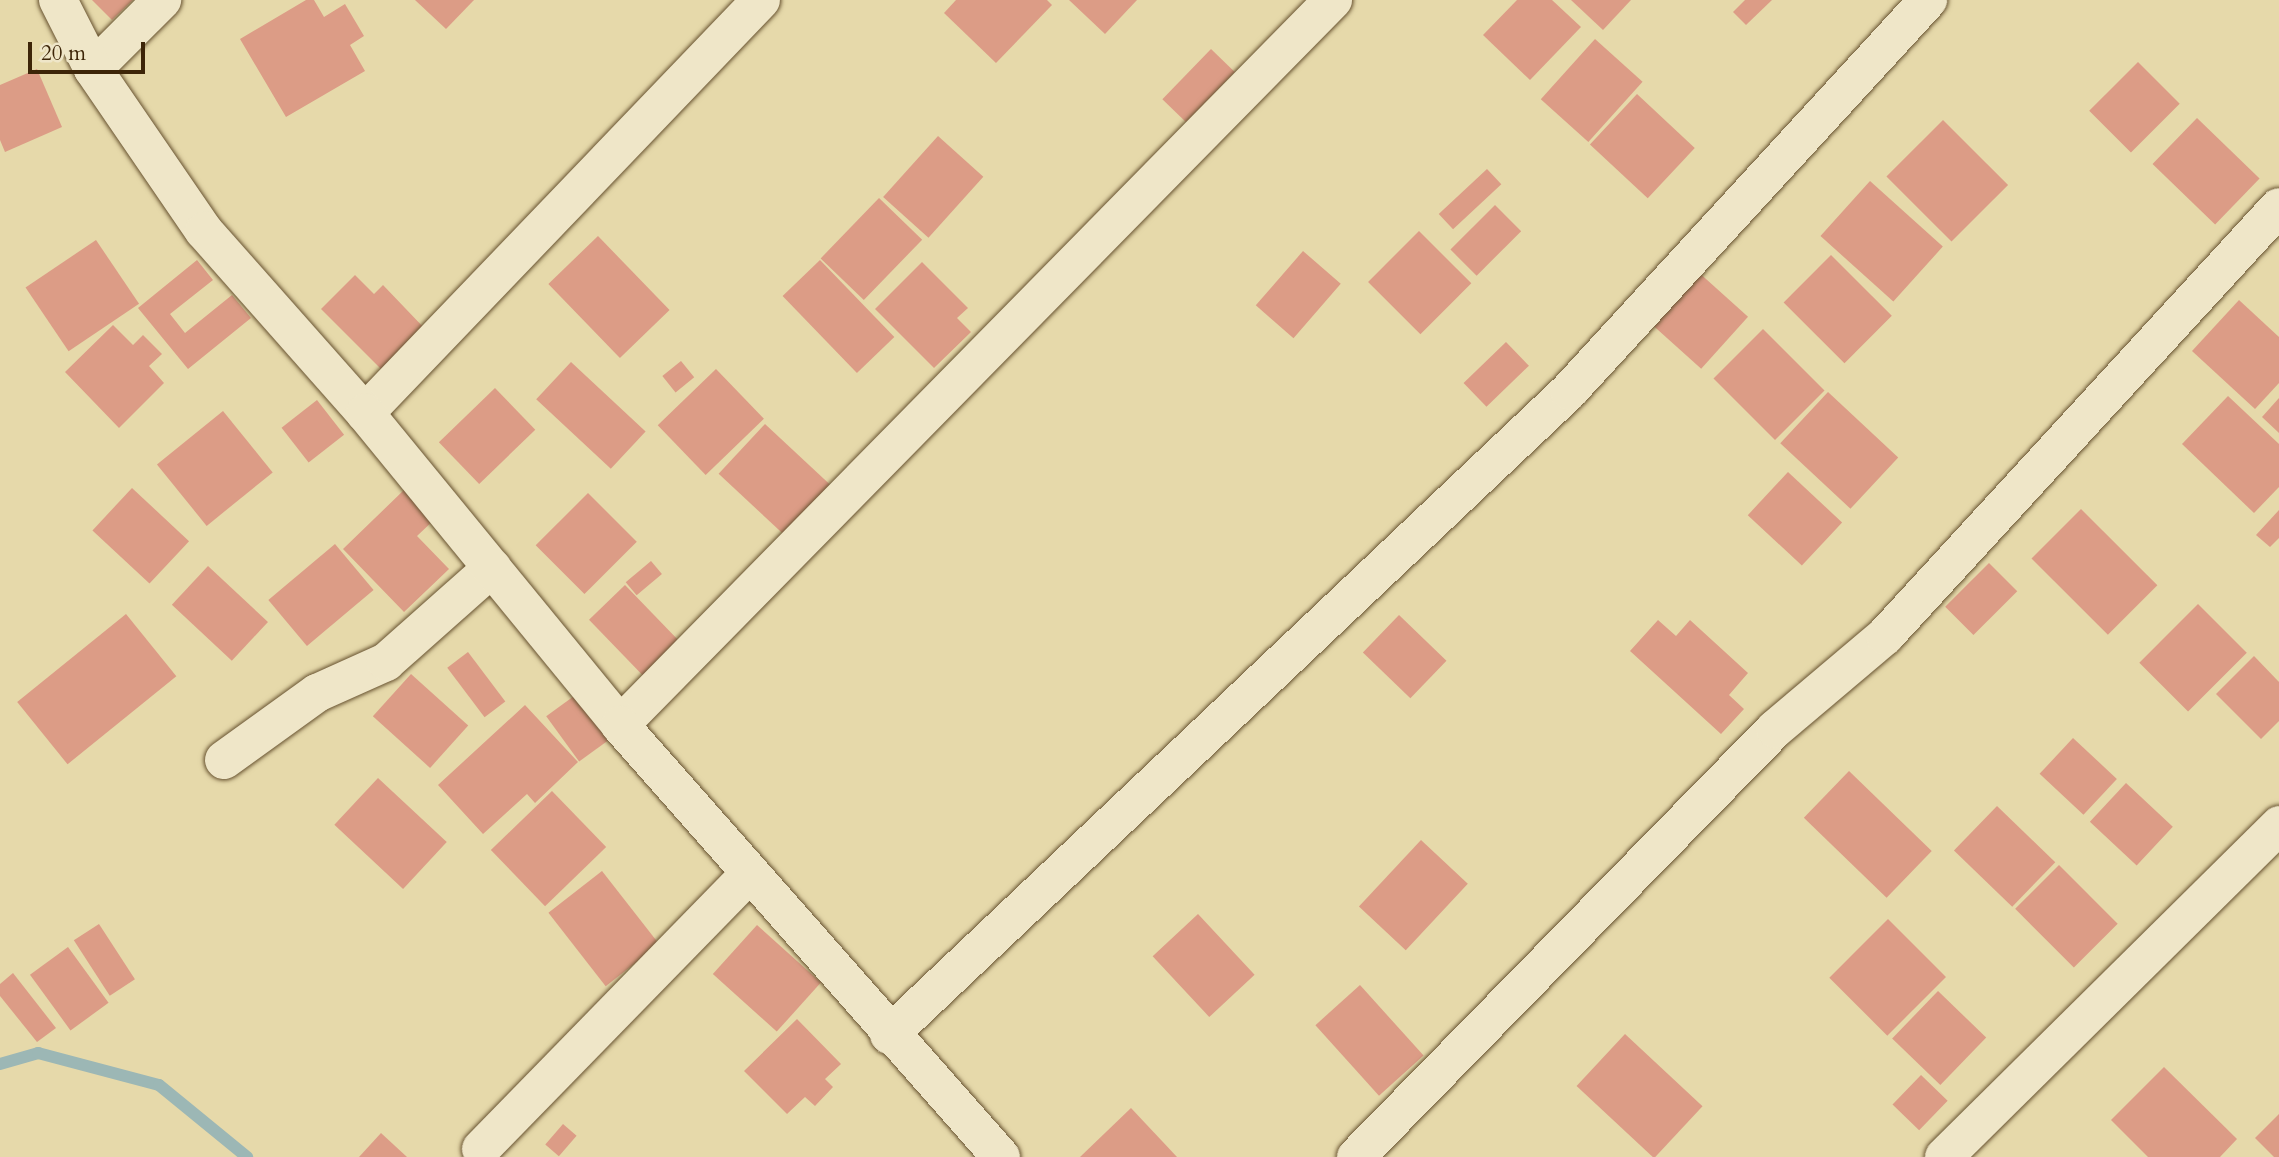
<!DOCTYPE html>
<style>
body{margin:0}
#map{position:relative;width:2279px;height:1157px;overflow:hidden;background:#e6d9aa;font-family:Cardo,serif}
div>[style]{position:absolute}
.stream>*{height:12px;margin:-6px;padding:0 6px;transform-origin:6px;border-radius:6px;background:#9cb7b5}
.building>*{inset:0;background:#dc9c86;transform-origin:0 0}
.roads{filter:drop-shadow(0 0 2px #675230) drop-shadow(0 0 2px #675230)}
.minor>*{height:38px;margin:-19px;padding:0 19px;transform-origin:19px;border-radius:19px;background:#efe6c8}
.tertiary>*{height:38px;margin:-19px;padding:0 19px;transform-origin:19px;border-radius:19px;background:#efe6c8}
span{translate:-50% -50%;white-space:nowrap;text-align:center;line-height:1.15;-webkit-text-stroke:6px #efe6c8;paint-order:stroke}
.scale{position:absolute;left:28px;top:42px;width:117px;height:32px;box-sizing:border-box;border:4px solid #3d2508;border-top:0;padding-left:9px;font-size:21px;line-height:24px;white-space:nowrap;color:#3d2508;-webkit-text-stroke:5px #efe6c8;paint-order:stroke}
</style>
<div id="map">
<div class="stream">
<div style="left:0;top:1064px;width:40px;rotate:-16deg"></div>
<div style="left:38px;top:1053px;width:125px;rotate:14.8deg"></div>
<div style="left:159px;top:1085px;width:114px;rotate:39.3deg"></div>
</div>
<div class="building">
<div style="clip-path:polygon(92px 0,133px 0,112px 20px)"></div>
<div style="clip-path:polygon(306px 0,314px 0,324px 17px,345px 4px,364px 36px,350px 45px,365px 71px,286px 117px,240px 39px)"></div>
<div style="clip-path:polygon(415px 0,474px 0,446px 29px)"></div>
<div style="clip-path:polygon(956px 0,1047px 0,1052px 5px,996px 63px,944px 13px)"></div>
<div style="clip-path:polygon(1069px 0,1137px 0,1105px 34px)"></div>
<div style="clip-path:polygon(1517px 0,1552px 0,1581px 27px,1530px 80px,1483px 35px)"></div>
<div style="clip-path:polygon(1571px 0,1631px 0,1603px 30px)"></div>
<div style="clip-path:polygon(1745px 0,1772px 0,1746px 25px,1733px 12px)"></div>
<div style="left:1595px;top:39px;width:64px;height:81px;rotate:42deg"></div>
<div style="left:1211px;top:49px;width:33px;height:70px;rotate:44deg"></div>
<div style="left:2138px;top:62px;width:59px;height:69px;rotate:45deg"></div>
<div style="clip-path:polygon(37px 69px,62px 127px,5px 152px,0 140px,0 85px)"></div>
<div style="left:1637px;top:94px;width:79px;height:69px;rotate:43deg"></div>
<div style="left:2197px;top:118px;width:87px;height:64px;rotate:44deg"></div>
<div style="left:1943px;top:120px;width:92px;height:80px;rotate:45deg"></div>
<div style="left:938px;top:136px;width:61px;height:82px;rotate:42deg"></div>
<div style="left:1487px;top:169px;width:21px;height:66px;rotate:47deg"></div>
<div style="left:1870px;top:181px;width:98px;height:74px;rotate:42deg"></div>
<div style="left:879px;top:198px;width:60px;height:84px;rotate:44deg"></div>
<div style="left:1495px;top:205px;width:37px;height:63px;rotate:45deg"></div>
<div style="left:1419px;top:231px;width:74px;height:72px;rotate:45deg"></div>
<div style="left:598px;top:236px;width:103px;height:69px;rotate:46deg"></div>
<div style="left:96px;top:240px;width:77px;height:85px;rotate:56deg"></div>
<div style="left:1303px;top:251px;width:50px;height:72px;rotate:41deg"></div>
<div style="left:1831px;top:255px;width:86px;height:67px;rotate:45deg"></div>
<div style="clip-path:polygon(197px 260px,213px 280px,170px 314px,185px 333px,232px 295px,251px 318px,188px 369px,138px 308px)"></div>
<div style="left:820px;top:260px;width:107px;height:52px;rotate:46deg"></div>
<div style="clip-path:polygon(922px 262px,968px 308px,957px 318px,971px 332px,934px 368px,875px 309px)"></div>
<div style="left:1696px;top:270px;width:70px;height:70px;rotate:42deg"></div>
<div style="clip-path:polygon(355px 275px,374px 294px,383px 285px,427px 331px,385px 373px,321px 309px)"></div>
<div style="clip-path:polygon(2239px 300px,2279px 337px,2279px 383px,2255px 409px,2192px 351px)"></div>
<div style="clip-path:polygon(113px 325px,133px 345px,143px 335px,162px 354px,149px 366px,164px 383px,119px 428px,65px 372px)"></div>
<div style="left:1763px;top:329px;width:87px;height:70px;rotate:45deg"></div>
<div style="left:1506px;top:342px;width:33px;height:59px;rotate:46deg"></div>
<div style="left:681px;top:361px;width:21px;height:24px;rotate:51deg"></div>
<div style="left:571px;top:362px;width:102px;height:51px;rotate:43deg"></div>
<div style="left:716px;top:369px;width:69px;height:81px;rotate:46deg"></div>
<div style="left:495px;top:388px;width:58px;height:78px;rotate:46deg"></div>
<div style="left:1828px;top:392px;width:96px;height:70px;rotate:43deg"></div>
<div style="clip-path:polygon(2228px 396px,2279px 444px,2279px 487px,2254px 513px,2182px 444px)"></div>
<div style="clip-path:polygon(2279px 398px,2279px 433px,2262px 417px)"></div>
<div style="left:317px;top:400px;width:44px;height:45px;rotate:52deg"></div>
<div style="left:223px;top:411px;width:79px;height:85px;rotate:51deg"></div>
<div style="left:765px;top:424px;width:91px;height:68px;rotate:43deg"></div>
<div style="left:1788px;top:472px;width:74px;height:59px;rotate:43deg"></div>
<div style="left:132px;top:488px;width:78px;height:58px;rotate:43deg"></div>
<div style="clip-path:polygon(405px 489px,435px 519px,417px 536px,449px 569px,404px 612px,343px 549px)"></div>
<div style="left:588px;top:493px;width:69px;height:74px;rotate:45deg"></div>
<div style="left:2081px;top:509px;width:108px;height:70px;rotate:45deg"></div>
<div style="clip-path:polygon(2279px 510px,2279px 538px,2270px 547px,2256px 535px)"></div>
<div style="left:335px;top:544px;width:60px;height:87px;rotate:50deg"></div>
<div style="left:651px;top:561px;width:17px;height:33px;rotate:50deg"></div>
<div style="left:1989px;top:563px;width:40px;height:62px;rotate:45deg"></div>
<div style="left:208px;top:566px;width:82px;height:53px;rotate:43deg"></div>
<div style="left:625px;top:585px;width:89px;height:50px;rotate:46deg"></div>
<div style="left:2198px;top:604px;width:69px;height:83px;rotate:45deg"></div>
<div style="left:126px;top:614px;width:80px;height:140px;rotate:51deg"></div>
<div style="left:1399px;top:615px;width:66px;height:52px;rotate:44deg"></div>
<div style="clip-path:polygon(1658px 620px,1676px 636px,1690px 620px,1748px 673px,1729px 695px,1744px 709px,1721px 734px,1630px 651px)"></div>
<div style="left:468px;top:652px;width:62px;height:26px;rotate:53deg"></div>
<div style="clip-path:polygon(2254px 656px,2279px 682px,2279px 721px,2261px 739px,2216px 694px)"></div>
<div style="left:411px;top:674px;width:77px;height:57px;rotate:42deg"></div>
<div style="left:581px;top:691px;width:56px;height:43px;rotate:54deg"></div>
<div style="clip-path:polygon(525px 705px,578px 762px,535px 803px,527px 794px,483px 834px,438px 785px)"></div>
<div style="left:2073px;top:738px;width:60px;height:49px;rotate:43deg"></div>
<div style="left:1849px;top:771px;width:115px;height:65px;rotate:44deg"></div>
<div style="left:378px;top:778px;width:94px;height:64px;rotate:43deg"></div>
<div style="left:2126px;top:783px;width:64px;height:53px;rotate:43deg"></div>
<div style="left:552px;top:791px;width:78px;height:85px;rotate:46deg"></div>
<div style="left:1997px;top:806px;width:81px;height:62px;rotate:44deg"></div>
<div style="left:1421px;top:840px;width:64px;height:91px;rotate:43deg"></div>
<div style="left:2059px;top:865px;width:83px;height:62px;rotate:45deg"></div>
<div style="left:602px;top:871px;width:93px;height:68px;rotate:52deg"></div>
<div style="left:1198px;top:914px;width:83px;height:62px;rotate:47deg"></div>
<div style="left:1888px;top:919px;width:82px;height:83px;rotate:45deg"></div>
<div style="left:99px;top:924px;width:66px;height:30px;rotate:57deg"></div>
<div style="left:757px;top:925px;width:86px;height:66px;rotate:42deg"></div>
<div style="left:68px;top:947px;width:69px;height:47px;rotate:54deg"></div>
<div style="clip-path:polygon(13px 973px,56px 1028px,37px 1042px,0 996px,0 984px)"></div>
<div style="left:1360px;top:985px;width:95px;height:60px;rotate:48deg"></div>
<div style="left:1938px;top:991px;width:67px;height:66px;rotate:44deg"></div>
<div style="clip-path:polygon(797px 1019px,841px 1064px,825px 1079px,833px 1087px,815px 1106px,805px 1097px,787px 1114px,744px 1071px)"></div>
<div style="left:1625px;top:1034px;width:106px;height:71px;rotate:43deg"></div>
<div style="clip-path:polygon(2164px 1067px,2237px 1139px,2220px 1157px,2148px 1157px,2111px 1120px)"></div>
<div style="left:1921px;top:1075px;width:37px;height:41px;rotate:44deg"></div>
<div style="clip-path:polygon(1131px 1108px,1177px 1157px,1080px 1157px)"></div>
<div style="clip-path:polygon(2279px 1114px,2279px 1157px,2274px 1157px,2255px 1138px)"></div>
<div style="left:563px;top:1124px;width:18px;height:27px;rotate:41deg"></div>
<div style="clip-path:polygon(381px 1133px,407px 1157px,359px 1157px)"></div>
</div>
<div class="roads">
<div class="minor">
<div style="left:93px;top:69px;width:98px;rotate:-45deg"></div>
<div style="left:365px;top:413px;width:572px;rotate:-46.2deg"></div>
<div style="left:620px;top:725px;width:1017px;rotate:-45.48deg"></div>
<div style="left:224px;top:760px;width:115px;rotate:-35.8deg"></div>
<div style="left:317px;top:693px;width:76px;rotate:-24.2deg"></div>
<div style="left:386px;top:662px;width:142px;rotate:-41.6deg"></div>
<div style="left:889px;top:1035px;width:937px;rotate:-43.44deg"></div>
<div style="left:1569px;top:391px;width:531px;rotate:-47.44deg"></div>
<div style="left:481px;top:1149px;width:384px;rotate:-45.7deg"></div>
<div style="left:1356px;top:1157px;width:599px;rotate:-45.61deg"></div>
<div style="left:1775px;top:729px;width:144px;rotate:-40.2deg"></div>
<div style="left:1885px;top:636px;width:582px;rotate:-47.44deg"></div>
<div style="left:1944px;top:1157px;width:472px;rotate:-44.7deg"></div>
</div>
<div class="tertiary">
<div style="left:58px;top:0;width:77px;rotate:63.1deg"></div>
<div style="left:93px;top:69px;width:196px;rotate:55.6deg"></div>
<div style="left:204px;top:231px;width:243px;rotate:48.5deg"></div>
<div style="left:365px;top:413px;width:403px;rotate:50.7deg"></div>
<div style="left:620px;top:725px;width:576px;rotate:48.59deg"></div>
</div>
</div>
<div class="scale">20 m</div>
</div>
